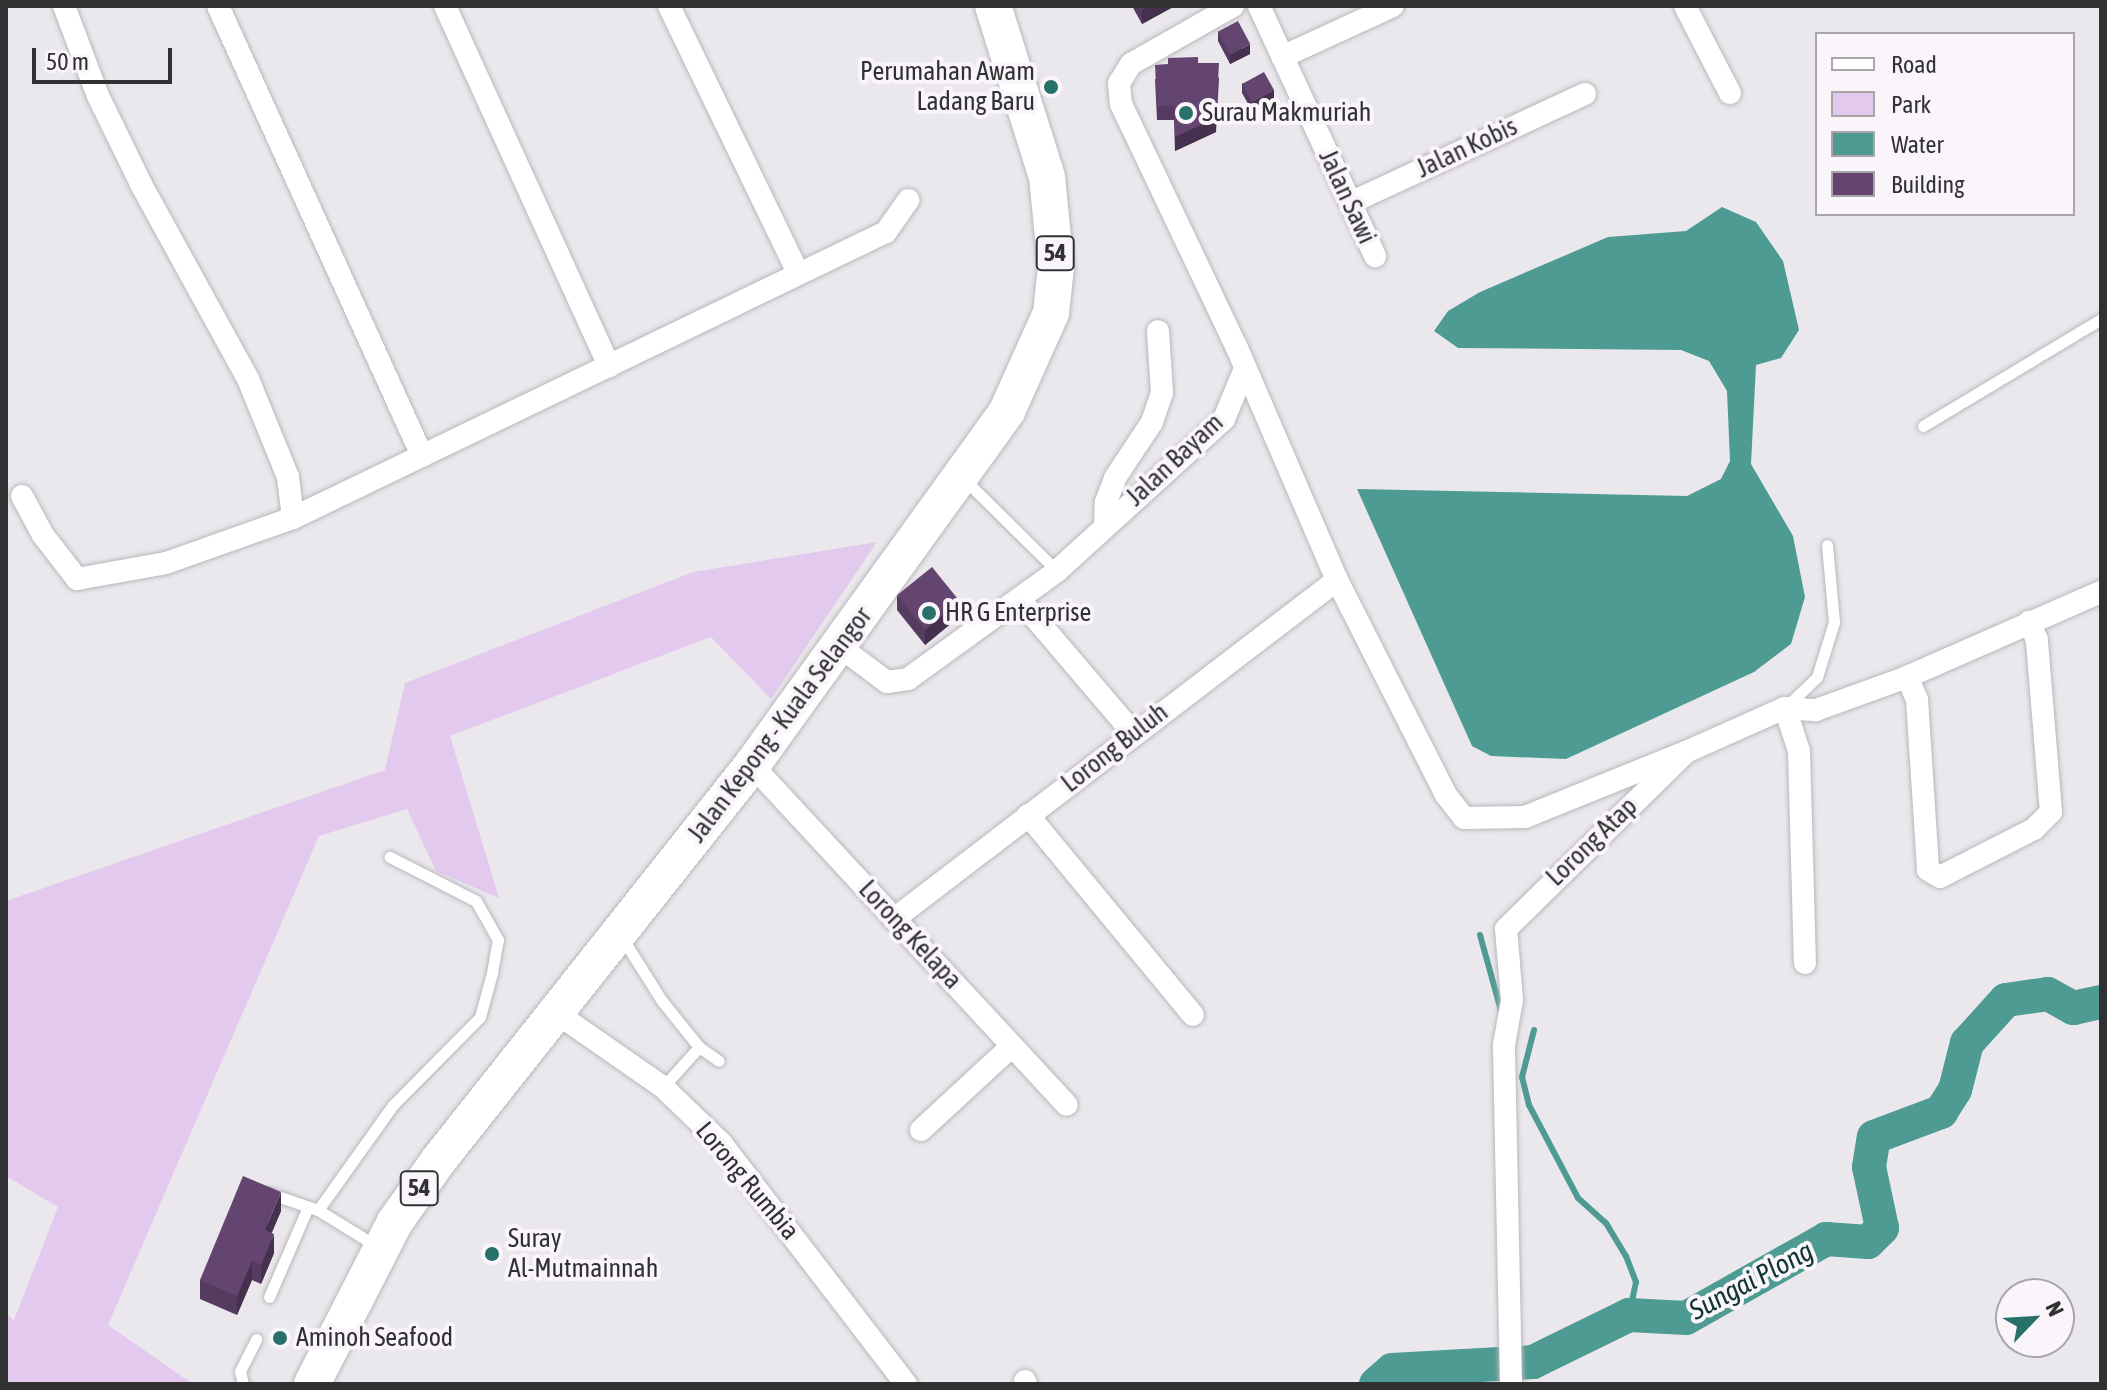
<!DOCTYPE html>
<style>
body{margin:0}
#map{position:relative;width:2107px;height:1390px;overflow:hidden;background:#ebe8ed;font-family:"Asap Condensed",sans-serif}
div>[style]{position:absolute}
.green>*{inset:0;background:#e3c9ee}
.water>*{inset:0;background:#4e9b93}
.stream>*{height:6px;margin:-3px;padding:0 3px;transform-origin:3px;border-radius:3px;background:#4e9b93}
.river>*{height:34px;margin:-17px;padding:0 17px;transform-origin:17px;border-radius:17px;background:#4e9b93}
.roads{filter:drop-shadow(0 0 2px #b9b7bb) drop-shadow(0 0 2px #b9b7bb)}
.service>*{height:11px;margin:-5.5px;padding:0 5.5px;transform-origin:5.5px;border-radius:5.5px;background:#fff}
.minor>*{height:22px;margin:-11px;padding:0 11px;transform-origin:11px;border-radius:11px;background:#fff}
.trunk>*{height:36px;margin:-18px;padding:0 18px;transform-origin:18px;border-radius:18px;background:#fff}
.wall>*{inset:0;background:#553b60}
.shaded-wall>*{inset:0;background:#45304e}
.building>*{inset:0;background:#634570;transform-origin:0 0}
.dots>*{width:22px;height:22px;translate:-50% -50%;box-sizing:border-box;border:4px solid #f9f5fa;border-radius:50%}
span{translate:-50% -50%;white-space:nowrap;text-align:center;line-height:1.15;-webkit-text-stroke:8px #f9f5fa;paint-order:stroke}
.shield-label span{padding:2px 6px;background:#f9f5fa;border:2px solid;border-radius:6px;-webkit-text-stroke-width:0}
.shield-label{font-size:24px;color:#313032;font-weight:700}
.poi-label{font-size:26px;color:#313032}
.right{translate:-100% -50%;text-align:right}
.left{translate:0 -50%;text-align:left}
.street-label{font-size:26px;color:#313032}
.water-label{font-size:28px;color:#103532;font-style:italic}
.frame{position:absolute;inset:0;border:8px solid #313032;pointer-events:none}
.legend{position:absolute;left:1815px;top:32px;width:260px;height:184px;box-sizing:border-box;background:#f9f5fa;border:2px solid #a9a6aa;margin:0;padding:10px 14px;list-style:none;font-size:24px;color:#313032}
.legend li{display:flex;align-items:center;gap:16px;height:40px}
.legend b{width:40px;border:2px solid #a9a6aa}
.north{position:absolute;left:1995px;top:1278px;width:80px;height:80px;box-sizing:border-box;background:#f9f5fa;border:2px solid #a9a6aa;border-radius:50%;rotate:65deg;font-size:22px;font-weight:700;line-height:32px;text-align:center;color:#313032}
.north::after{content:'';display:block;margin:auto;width:28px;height:36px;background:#28716b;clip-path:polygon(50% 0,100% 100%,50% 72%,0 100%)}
.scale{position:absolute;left:32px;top:48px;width:140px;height:36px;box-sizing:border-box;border:4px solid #313032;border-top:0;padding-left:10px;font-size:24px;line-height:28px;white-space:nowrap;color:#313032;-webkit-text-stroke:6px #f9f5fa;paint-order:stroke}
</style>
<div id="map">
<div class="green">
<div style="clip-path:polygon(877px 542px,771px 699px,711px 637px,450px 736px,499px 898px,436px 871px,407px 809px,319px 836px,108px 1325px,193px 1384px,6px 1384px,6px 1313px,14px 1320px,58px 1207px,6px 1176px,6px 901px,385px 770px,405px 683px,693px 572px)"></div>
</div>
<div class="water">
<div style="clip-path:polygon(1722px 207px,1756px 222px,1783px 261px,1799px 330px,1781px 358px,1756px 365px,1751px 464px,1793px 536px,1805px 597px,1791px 644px,1754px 672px,1566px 759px,1491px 756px,1472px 746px,1357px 489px,1687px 496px,1721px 479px,1730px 461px,1727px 391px,1709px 361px,1681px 350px,1458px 348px,1434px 331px,1448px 311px,1480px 292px,1608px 237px,1686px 231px)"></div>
</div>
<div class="stream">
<div style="left:1480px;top:935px;width:86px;rotate:74.5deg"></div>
<div style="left:1534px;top:1030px;width:49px;rotate:104.3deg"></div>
<div style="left:1522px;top:1077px;width:29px;rotate:76deg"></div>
<div style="left:1529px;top:1105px;width:105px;rotate:62.2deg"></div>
<div style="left:1578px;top:1198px;width:38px;rotate:42deg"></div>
<div style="left:1606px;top:1223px;width:39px;rotate:59deg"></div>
<div style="left:1626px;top:1256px;width:28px;rotate:69deg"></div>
<div style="left:1636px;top:1282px;width:34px;rotate:102deg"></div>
</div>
<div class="river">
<div style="left:1376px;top:1384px;width:21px;rotate:-41deg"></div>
<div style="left:1392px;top:1370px;width:141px;rotate:-3.2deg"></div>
<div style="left:1533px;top:1362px;width:107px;rotate:-26.1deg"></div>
<div style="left:1629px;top:1315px;width:57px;rotate:3deg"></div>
<div style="left:1686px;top:1318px;width:161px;rotate:-29.4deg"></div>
<div style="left:1826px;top:1239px;width:42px;rotate:4.1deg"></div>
<div style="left:1868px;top:1242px;width:20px;rotate:-45deg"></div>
<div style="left:1882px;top:1228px;width:62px;rotate:-102deg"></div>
<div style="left:1869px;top:1167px;width:30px;rotate:-81deg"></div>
<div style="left:1874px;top:1137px;width:72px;rotate:-20.5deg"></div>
<div style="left:1941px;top:1112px;width:26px;rotate:-58deg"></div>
<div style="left:1955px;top:1090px;width:49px;rotate:-75.7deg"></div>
<div style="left:1967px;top:1043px;width:58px;rotate:-47.8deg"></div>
<div style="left:2006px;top:1000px;width:42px;rotate:-8.1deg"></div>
<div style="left:2048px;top:994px;width:29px;rotate:29deg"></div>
<div style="left:2073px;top:1008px;width:29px;rotate:-12deg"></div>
</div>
<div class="roads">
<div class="service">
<div style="left:1923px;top:426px;width:208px;rotate:-31deg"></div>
<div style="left:963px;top:478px;width:132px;rotate:44.7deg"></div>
<div style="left:1785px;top:708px;width:45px;rotate:-44.1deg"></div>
<div style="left:1817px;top:677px;width:58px;rotate:-72.8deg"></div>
<div style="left:1834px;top:622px;width:77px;rotate:-95.2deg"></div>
<div style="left:621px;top:936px;width:77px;rotate:57.8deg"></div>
<div style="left:662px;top:1001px;width:59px;rotate:51.2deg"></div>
<div style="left:699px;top:1047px;width:24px;rotate:35deg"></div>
<div style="left:663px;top:1087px;width:54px;rotate:-48deg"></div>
<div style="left:268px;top:1193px;width:53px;rotate:18.8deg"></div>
<div style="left:318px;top:1210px;width:70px;rotate:31.7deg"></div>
<div style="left:318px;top:1210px;width:129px;rotate:-54.5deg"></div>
<div style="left:393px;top:1105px;width:124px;rotate:-45.3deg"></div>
<div style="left:480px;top:1017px;width:46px;rotate:-74.7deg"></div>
<div style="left:492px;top:973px;width:34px;rotate:-80deg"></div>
<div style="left:498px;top:940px;width:45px;rotate:-119.4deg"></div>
<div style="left:476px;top:901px;width:97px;rotate:-152.9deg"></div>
<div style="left:269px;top:1297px;width:98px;rotate:-66.6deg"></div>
<div style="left:243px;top:1384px;width:13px;rotate:-103deg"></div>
<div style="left:240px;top:1371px;width:36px;rotate:-63deg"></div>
</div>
<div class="minor">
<div style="left:218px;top:6px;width:494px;rotate:65.6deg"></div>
<div style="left:445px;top:6px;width:396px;rotate:65.5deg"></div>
<div style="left:669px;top:6px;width:297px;rotate:64.2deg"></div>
<div style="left:1233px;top:6px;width:117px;rotate:150.4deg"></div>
<div style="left:1131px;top:64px;width:22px;rotate:122deg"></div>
<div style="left:1119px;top:83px;width:21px;rotate:85deg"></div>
<div style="left:1121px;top:104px;width:270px;rotate:64.6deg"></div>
<div style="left:1237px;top:348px;width:253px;rotate:66.7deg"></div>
<div style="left:1337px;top:580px;width:241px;rotate:63.1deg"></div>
<div style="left:1446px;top:795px;width:29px;rotate:52deg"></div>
<div style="left:1464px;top:818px;width:61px;rotate:-0.9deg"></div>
<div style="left:1525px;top:817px;width:174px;rotate:-22deg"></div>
<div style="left:1259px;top:6px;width:276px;rotate:65.1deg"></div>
<div style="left:1685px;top:6px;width:98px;rotate:62.7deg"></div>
<div style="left:1282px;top:57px;width:122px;rotate:-24.7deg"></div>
<div style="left:1350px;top:203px;width:259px;rotate:-24.9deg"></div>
<div style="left:22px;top:496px;width:44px;rotate:61.7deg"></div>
<div style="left:43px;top:535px;width:56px;rotate:52.3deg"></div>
<div style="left:77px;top:579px;width:90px;rotate:-10.2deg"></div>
<div style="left:166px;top:563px;width:135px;rotate:-19.5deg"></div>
<div style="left:293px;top:518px;width:41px;rotate:-97deg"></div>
<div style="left:288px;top:477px;width:106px;rotate:-112.2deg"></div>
<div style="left:248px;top:379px;width:222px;rotate:-118.8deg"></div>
<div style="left:141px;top:184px;width:98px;rotate:-116deg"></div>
<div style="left:98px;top:96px;width:96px;rotate:-110.7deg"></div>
<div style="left:293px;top:518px;width:658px;rotate:-25.75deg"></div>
<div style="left:886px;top:232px;width:39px;rotate:-55deg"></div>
<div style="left:1105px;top:525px;width:23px;rotate:-88deg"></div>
<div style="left:1106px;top:502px;width:26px;rotate:-69deg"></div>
<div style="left:1115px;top:478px;width:67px;rotate:-56.5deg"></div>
<div style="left:1152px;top:422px;width:31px;rotate:-71deg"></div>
<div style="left:1162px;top:393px;width:62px;rotate:-93.7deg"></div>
<div style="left:1019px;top:599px;width:176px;rotate:49.6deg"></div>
<div style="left:840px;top:647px;width:59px;rotate:36.7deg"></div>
<div style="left:887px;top:682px;width:21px;rotate:-8deg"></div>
<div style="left:908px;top:679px;width:184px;rotate:-35.9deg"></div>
<div style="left:1057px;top:571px;width:226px;rotate:-42.3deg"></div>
<div style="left:1224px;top:419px;width:52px;rotate:-67.4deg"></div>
<div style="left:1907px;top:677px;width:24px;rotate:66deg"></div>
<div style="left:1917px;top:699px;width:171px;rotate:86.3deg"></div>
<div style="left:1928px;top:870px;width:14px;rotate:30deg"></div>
<div style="left:1940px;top:877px;width:106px;rotate:-27.1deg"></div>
<div style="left:2034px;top:829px;width:24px;rotate:-45deg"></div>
<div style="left:2051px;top:812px;width:173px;rotate:-94.7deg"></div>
<div style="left:2037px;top:640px;width:20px;rotate:-114deg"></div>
<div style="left:1785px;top:708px;width:45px;rotate:72deg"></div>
<div style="left:1799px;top:751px;width:212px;rotate:88.4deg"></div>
<div style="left:752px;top:765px;width:463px;rotate:47.2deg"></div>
<div style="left:1028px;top:815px;width:259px;rotate:50.5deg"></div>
<div style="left:894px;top:919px;width:558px;rotate:-37.42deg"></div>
<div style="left:555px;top:1012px;width:131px;rotate:34.8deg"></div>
<div style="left:663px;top:1087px;width:81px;rotate:44deg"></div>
<div style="left:721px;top:1143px;width:304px;rotate:52.5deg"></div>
<div style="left:921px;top:1130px;width:124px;rotate:-42.7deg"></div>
<div style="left:1025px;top:1381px;width:3px;rotate:72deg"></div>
<div style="left:1511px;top:1384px;width:339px;rotate:-91.2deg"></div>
<div style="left:1504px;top:1045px;width:46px;rotate:-79.9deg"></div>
<div style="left:1512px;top:1000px;width:71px;rotate:-94.8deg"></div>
<div style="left:1506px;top:929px;width:252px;rotate:-44.5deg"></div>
<div style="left:1686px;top:752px;width:108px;rotate:-24deg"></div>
<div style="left:1785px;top:708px;width:31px;rotate:4deg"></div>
<div style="left:1816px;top:710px;width:97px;rotate:-19.9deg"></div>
<div style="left:1907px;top:677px;width:212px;rotate:-23.7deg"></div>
</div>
<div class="trunk">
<div style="left:312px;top:1384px;width:182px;rotate:-62.9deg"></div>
<div style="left:395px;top:1222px;width:75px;rotate:-54.8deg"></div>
<div style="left:438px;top:1161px;width:505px;rotate:-51.59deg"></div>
<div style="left:752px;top:765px;width:436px;rotate:-54.2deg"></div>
<div style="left:1007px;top:411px;width:107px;rotate:-65.8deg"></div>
<div style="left:1051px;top:313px;width:46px;rotate:-83.8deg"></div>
<div style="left:1056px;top:267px;width:90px;rotate:-95.7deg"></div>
<div style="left:1047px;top:177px;width:179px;rotate:-107.5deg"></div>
</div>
</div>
<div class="wall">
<div style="clip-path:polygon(1132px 6px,1173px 6px,1173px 7px,1142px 24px)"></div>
<div style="clip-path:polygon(1218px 32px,1250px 54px,1230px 64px,1218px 41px)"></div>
<div style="clip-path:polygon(1198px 63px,1216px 132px,1175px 151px,1174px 120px,1157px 120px,1155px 79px)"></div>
<div style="clip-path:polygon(1242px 83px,1274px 100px,1252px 111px,1242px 93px)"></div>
<div style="clip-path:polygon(897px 596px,960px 616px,925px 645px,897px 610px)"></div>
<div style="clip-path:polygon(281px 1211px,271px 1233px,274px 1253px,261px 1284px,252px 1280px,237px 1315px,200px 1299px,200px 1280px)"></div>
</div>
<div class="shaded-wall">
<div style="clip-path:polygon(1149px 6px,1173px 6px,1173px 7px,1142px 24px,1142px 10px)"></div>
<div style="clip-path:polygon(1250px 44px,1250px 54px,1230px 64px,1230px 55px)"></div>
<div style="clip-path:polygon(1219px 77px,1216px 132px,1175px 151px,1175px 137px)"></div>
<div style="clip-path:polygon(1274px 90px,1274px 100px,1252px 111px,1252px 102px)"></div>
<div style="clip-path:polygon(960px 601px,960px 616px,925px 645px,925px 630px)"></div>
<div style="clip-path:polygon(281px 1192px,281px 1211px,265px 1249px,265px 1230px)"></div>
<div style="clip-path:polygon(274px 1234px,274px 1253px,261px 1284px,261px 1265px)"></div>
<div style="clip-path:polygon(252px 1261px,252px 1280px,237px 1315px,237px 1296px)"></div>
</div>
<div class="building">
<div style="left:1238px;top:21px;width:26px;height:23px;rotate:62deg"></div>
<div style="clip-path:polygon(1198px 57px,1198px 63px,1219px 63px,1216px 118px,1175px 137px,1174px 106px,1157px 106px,1155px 65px,1168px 64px,1168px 58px)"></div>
<div style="left:1264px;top:72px;width:21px;height:25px;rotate:61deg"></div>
<div style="left:932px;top:567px;width:44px;height:45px;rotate:51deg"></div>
<div style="clip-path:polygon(243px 1176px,281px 1192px,265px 1230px,274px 1234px,261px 1265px,252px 1261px,237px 1296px,200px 1280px)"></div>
</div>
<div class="dots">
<div style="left:1051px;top:87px;background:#28716b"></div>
<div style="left:1186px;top:113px;background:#28716b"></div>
<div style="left:929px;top:613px;background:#28716b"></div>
<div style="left:492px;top:1254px;background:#28716b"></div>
<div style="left:280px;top:1338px;background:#28716b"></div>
</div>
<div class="shield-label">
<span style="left:1055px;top:253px">54</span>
<span style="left:419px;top:1188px">54</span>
</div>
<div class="poi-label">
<span class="right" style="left:1035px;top:87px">Perumahan Awam<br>Ladang Baru</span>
<span class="left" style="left:1202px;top:113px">Surau Makmuriah</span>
<span class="left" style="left:945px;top:613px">HR G Enterprise</span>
<span class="left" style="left:508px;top:1254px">Suray<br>Al-Mutmainnah</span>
<span class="left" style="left:296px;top:1338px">Aminoh Seafood</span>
</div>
<div class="street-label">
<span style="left:1467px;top:148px;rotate:-25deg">Jalan Kobis</span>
<span style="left:1347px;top:197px;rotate:65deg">Jalan Sawi</span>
<span style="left:1175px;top:460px;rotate:-43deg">Jalan Bayam</span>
<span style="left:780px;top:725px;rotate:-53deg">Jalan Kepong - Kuala Selangor</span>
<span style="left:1115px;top:748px;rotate:-38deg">Lorong Buluh</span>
<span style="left:1592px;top:842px;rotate:-44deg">Lorong Atap</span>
<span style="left:910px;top:935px;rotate:47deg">Lorong Kelapa</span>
<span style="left:747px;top:1181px;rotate:50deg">Lorong Rumbia</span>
</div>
<div class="water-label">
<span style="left:1751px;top:1280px;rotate:-28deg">Sungai Plong</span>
</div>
<div class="frame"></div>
<ul class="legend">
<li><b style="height:10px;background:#fff"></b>Road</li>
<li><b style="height:22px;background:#e3c9ee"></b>Park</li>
<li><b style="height:22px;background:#4e9b93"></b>Water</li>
<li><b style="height:22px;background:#634570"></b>Building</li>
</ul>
<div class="north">N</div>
<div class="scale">50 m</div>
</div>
